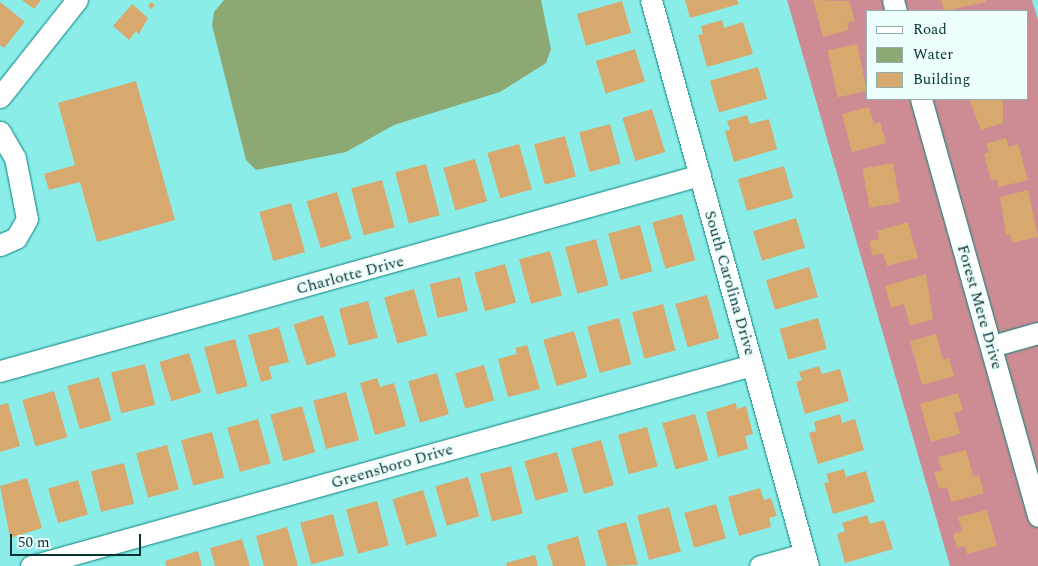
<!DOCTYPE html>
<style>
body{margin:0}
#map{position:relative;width:1038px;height:566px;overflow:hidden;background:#8bede8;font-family:Spectral,serif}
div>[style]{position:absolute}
.forest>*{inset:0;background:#cd8b93}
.water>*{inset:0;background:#8ca973}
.building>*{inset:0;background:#d8a96f;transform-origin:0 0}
.roads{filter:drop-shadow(0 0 1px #0a837f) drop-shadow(0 0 1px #0a837f)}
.minor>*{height:21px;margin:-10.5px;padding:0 10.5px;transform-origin:10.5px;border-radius:10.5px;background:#fff}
span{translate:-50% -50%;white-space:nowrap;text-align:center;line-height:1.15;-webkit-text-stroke:5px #edfefd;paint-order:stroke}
.street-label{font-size:16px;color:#073433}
.legend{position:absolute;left:866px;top:10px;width:162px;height:90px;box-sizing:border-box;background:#edfefd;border:1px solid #91adac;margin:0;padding:6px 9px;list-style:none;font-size:15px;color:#073433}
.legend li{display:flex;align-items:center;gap:10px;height:25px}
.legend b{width:25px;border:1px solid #91adac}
.scale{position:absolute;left:10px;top:534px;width:131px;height:22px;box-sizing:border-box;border:2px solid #073433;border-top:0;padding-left:6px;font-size:15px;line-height:18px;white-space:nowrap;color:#073433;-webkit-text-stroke:4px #edfefd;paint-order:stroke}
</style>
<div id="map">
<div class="forest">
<div style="clip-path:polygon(evenodd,787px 0,1032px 0,1038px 20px,1038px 566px,950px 566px,787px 0,867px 11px,1027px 11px,1027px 99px,867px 99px,867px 11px)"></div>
</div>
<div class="water">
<div style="clip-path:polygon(224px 0,541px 0,551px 49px,546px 63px,500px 92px,394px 125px,346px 152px,256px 170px,246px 160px,212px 25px,214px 12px)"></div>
</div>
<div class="building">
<div style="clip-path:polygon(22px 0,41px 0,34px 9px)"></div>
<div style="clip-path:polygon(685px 0,737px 0,739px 4px,690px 18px)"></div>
<div style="clip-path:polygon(813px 0,849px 1px,855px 21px,847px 23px,849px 30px,823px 37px)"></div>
<div style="clip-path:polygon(941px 0,986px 0,986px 2px,944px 11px)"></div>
<div style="left:622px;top:1px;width:33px;height:47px;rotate:74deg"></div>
<div style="clip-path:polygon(0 2px,25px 22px,4px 48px,0 45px)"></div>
<div style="clip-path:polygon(151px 2px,155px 5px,151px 9px,148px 6px)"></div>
<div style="clip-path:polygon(132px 4px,148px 18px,139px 34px,136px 31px,129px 40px,113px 26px)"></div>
<div style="clip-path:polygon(722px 20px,724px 28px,743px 22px,753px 54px,707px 67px,698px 35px,703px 34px,701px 26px)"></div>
<div style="left:857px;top:44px;width:48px;height:30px;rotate:78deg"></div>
<div style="left:635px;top:49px;width:34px;height:41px;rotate:73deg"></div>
<div style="left:758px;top:67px;width:33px;height:50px;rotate:74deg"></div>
<div style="clip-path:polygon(136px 81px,175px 220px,97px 242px,80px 182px,49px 190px,44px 174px,75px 165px,58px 103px)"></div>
<div style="clip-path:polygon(969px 99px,1003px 99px,1003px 123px,981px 130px)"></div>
<div style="clip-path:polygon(869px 107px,874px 124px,880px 122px,886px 143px,852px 152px,842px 114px)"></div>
<div style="left:652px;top:109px;width:45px;height:31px;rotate:73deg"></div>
<div style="clip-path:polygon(747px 115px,750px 124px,769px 119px,777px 149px,734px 162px,725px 131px,730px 130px,727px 121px)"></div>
<div style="left:610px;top:124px;width:41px;height:32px;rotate:75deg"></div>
<div style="left:565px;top:136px;width:42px;height:32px;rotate:75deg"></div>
<div style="clip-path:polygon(1006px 138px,1009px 147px,1018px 144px,1028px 180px,999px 187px,997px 179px,991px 180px,984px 154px,989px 152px,986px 144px)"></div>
<div style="left:519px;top:144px;width:47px;height:33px;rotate:74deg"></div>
<div style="left:475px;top:159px;width:44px;height:33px;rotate:74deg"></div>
<div style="left:893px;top:163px;width:40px;height:31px;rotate:80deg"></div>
<div style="left:426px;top:164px;width:53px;height:32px;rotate:75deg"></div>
<div style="left:784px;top:166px;width:33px;height:48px;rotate:74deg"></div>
<div style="left:382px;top:180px;width:49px;height:32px;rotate:75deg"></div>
<div style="clip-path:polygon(1028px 190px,1038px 237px,1012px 243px,1010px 234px,1006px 235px,1000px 197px)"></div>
<div style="left:337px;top:192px;width:49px;height:32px;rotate:73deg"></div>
<div style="left:291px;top:203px;width:51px;height:33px;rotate:74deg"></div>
<div style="left:682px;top:214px;width:48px;height:31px;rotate:74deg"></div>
<div style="left:796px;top:218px;width:31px;height:45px;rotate:73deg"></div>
<div style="clip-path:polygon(908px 222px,918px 258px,887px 266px,883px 253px,873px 256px,869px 241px,879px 239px,877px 231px)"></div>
<div style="left:640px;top:225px;width:48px;height:33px;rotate:75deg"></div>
<div style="left:596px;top:239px;width:48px;height:32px;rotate:75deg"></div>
<div style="left:550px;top:251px;width:46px;height:32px;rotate:75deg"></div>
<div style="left:505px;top:264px;width:40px;height:32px;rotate:74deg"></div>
<div style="left:809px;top:267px;width:31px;height:45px;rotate:73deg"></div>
<div style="clip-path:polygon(926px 274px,933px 319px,910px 326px,904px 304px,891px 308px,885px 286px)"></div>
<div style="left:460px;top:277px;width:35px;height:31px;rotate:77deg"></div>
<div style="left:414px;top:289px;width:48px;height:31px;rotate:74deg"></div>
<div style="left:707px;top:295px;width:45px;height:33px;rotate:74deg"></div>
<div style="left:368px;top:301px;width:38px;height:30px;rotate:75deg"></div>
<div style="left:663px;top:304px;width:48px;height:32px;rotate:75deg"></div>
<div style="left:323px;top:315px;width:43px;height:31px;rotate:72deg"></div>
<div style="left:619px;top:318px;width:48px;height:33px;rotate:75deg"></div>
<div style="left:818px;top:318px;width:32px;height:40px;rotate:74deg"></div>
<div style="clip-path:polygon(279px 327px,289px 362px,269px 367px,272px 379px,261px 382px,248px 335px)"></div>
<div style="left:574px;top:331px;width:48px;height:32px;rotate:74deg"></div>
<div style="clip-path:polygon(936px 334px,943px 360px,949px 358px,954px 376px,922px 385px,910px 341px)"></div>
<div style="left:235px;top:339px;width:49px;height:32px;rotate:75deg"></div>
<div style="clip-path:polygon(527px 345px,540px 389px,508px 397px,498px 359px,517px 354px,515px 348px)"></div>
<div style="left:189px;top:353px;width:41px;height:31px;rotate:73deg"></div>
<div style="left:145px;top:364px;width:42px;height:35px;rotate:76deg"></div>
<div style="left:484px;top:365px;width:37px;height:30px;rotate:74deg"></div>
<div style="clip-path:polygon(819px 366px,822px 374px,840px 369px,849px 401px,805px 414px,796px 382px,802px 380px,799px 372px)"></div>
<div style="left:437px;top:373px;width:43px;height:30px;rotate:74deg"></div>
<div style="left:99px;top:377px;width:45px;height:33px;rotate:74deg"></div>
<div style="clip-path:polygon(377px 378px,380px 387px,394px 383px,406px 426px,375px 435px,360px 383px)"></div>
<div style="left:54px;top:391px;width:48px;height:33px;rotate:74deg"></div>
<div style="left:346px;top:392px;width:50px;height:34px;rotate:75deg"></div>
<div style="clip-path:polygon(958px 393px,963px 410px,954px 413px,960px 434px,931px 442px,920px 404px)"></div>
<div style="clip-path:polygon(8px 403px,20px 446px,0 452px,0 405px)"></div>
<div style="clip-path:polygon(736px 403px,737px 409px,746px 406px,753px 434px,745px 436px,748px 449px,718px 457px,706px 412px)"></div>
<div style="left:302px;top:406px;width:48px;height:33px;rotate:74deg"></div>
<div style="left:695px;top:414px;width:48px;height:34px;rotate:74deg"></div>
<div style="clip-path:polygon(840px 414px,842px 423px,855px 419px,864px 450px,818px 464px,809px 433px,816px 431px,814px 422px)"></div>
<div style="left:258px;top:419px;width:46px;height:32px;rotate:74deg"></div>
<div style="left:647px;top:427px;width:41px;height:30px;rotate:75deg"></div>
<div style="left:212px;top:432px;width:47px;height:32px;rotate:75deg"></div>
<div style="left:601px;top:440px;width:47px;height:31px;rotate:74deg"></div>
<div style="left:167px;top:445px;width:46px;height:32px;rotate:75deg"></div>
<div style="clip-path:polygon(966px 450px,973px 476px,979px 475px,984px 493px,951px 502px,947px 487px,939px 489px,934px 472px,942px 471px,938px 457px)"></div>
<div style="left:557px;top:452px;width:41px;height:34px;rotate:74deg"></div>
<div style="left:124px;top:463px;width:42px;height:34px;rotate:76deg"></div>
<div style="left:511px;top:466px;width:49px;height:32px;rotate:76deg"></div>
<div style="clip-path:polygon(844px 469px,846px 477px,866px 471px,875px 502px,833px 514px,824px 483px,829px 482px,826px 474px)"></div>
<div style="left:468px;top:477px;width:41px;height:34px;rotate:74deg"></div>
<div style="clip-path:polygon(27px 478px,42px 528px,10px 538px,0 486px)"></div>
<div style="left:78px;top:480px;width:36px;height:31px;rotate:74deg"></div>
<div style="clip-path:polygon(760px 488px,764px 500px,771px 498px,777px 516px,769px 518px,771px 527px,739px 536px,728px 497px)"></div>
<div style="left:423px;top:490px;width:48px;height:32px;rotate:73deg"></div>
<div style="left:377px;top:501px;width:46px;height:32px;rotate:75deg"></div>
<div style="left:716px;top:504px;width:36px;height:33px;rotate:74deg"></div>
<div style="left:669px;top:507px;width:46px;height:33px;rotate:75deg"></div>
<div style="clip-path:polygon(987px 510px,997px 546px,967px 554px,965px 546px,957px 548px,953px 534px,962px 531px,958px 517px)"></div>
<div style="left:333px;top:514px;width:43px;height:34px;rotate:75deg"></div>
<div style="clip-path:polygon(867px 515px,870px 524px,884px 520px,893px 549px,845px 563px,837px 534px,845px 531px,842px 523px)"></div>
<div style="clip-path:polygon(626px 522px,638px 565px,607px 566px,597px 530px)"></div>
<div style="clip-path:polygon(287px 527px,298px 566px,264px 566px,256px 536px)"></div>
<div style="clip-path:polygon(578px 536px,586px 566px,553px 566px,547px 545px)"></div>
<div style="clip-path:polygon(242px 539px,250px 566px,215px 566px,210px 548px)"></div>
<div style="clip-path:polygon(198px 551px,202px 566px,166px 566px,165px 561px)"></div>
<div style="clip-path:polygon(535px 555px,538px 566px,507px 566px,506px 563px)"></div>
</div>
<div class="roads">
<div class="minor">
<div style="left:651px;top:0;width:587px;rotate:74.5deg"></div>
<div style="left:893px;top:0;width:11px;rotate:75deg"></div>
<div style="left:0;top:97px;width:124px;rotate:-51.6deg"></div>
<div style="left:921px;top:99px;width:433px;rotate:74.3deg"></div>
<div style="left:0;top:132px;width:30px;rotate:60deg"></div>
<div style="left:15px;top:158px;width:62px;rotate:78.9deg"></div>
<div style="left:27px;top:219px;width:22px;rotate:120deg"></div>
<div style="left:16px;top:238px;width:17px;rotate:156deg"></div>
<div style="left:992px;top:346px;width:48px;rotate:-15.8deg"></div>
<div style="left:0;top:371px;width:727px;rotate:-15.64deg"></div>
<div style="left:31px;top:566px;width:748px;rotate:-15.58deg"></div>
<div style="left:760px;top:566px;width:46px;rotate:-15.3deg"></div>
</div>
</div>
<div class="street-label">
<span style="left:350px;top:275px;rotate:-15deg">Charlotte Drive</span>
<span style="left:730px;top:283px;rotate:74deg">South Carolina Drive</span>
<span style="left:980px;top:307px;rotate:74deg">Forest Mere Drive</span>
<span style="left:392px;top:466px;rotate:-16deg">Greensboro Drive</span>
</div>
<ul class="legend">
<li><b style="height:6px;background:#fff"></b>Road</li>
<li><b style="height:14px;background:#8ca973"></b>Water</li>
<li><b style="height:14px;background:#d8a96f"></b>Building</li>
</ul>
<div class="scale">50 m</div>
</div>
